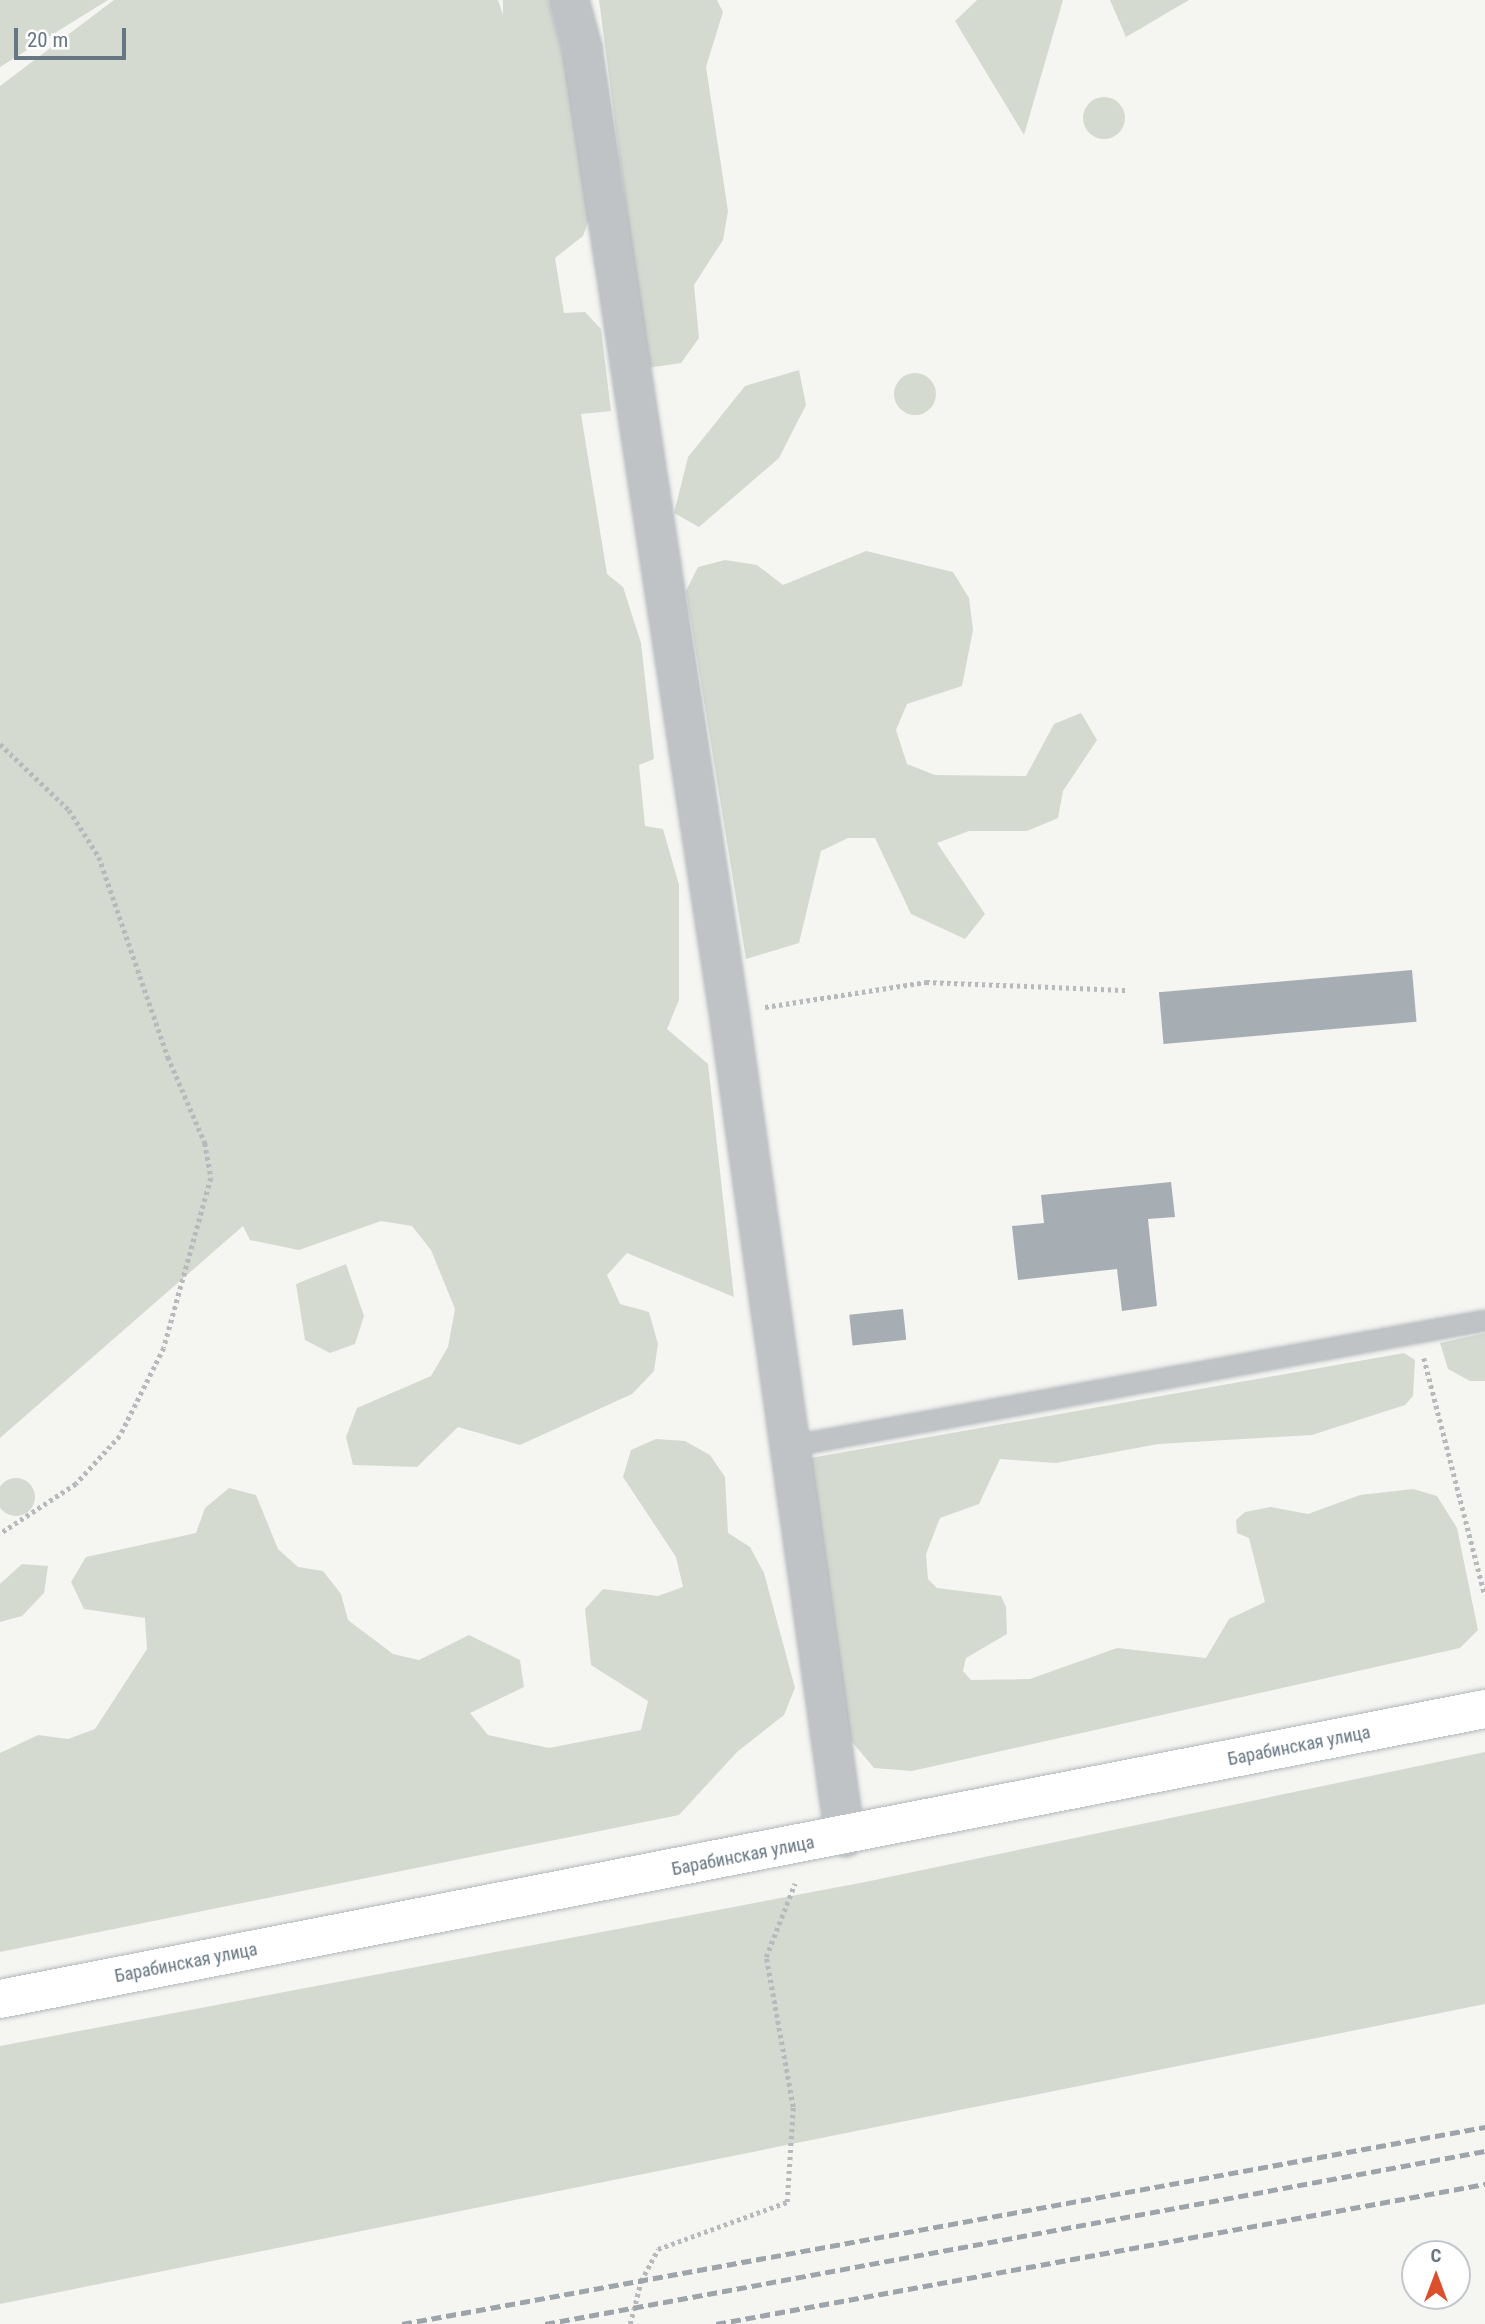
<!DOCTYPE html>
<meta charset="utf-8">
<style>
body{margin:0}
#map{position:relative;width:1485px;height:2324px;overflow:hidden;background:#f5f5f2;font-family:"Roboto Condensed",sans-serif}
div>[style]{position:absolute}
.green>*{inset:0;background:#d5dad1}
.round{border-radius:50%}
.building>*{inset:0;background:#a6aeb3;transform-origin:0 0}
.path>*{height:4.5px;margin-top:-2.25px;transform-origin:0;background:repeating-linear-gradient(90deg,#b7babc 0 3.5px,transparent 0 7px)}
.roads{filter:drop-shadow(0 0 2px #b1b7bb) drop-shadow(0 0 2px #b1b7bb)}
.lane>*{height:19px;margin:-9.5px;padding:0 9.5px;transform-origin:9.5px;border-radius:9.5px;background:#bfc3c6}
.street>*{height:38px;margin:-19px;padding:0 19px;transform-origin:19px;border-radius:19px;background:#bfc3c6}
.secondary>*{height:38px;margin:-19px;padding:0 19px;transform-origin:19px;border-radius:19px;background:#fff}
.rail>*{height:5px;margin-top:-2.5px;transform-origin:0;background:repeating-linear-gradient(90deg,#9ea5aa 0 10px,transparent 0 15px)}
span{translate:-50% -50%;white-space:nowrap;text-align:center;line-height:1.15;-webkit-text-stroke:7px #fff;paint-order:stroke}
.street-label{font-size:18px;color:#667682}
.north{position:absolute;left:1401px;top:2240px;width:70px;height:70px;box-sizing:border-box;background:#fff;border:2px solid #c2c8cd;border-radius:50%;rotate:0deg;font-size:19px;font-weight:700;line-height:28px;text-align:center;color:#667682}
.north::after{content:'';display:block;margin:auto;width:24px;height:32px;background:#db4f2c;clip-path:polygon(50% 0,100% 100%,50% 72%,0 100%)}
.scale{position:absolute;left:14px;top:28px;width:112px;height:32px;box-sizing:border-box;border:4px solid #667682;border-top:0;padding-left:9px;font-size:21px;line-height:24px;white-space:nowrap;color:#667682;-webkit-text-stroke:5px #fff;paint-order:stroke}
</style>
<div id="map">
<div class="green">
<div style="clip-path:polygon(0 0,108px 0,0 67px)"></div>
<div style="clip-path:polygon(114px 0,498px 0,503px 15px,503px 0,548px 0,571px 83px,590px 217px,583px 236px,555px 258px,564px 313px,585px 312px,601px 329px,611px 411px,581px 414px,607px 574px,623px 587px,641px 643px,654px 759px,639px 765px,645px 826px,663px 829px,679px 885px,679px 1000px,667px 1029px,708px 1064px,734px 1297px,627px 1253px,607px 1275px,620px 1304px,649px 1312px,658px 1344px,654px 1371px,632px 1394px,520px 1445px,458px 1427px,417px 1467px,353px 1465px,346px 1437px,357px 1408px,431px 1376px,448px 1347px,455px 1309px,431px 1250px,412px 1226px,381px 1221px,299px 1250px,250px 1240px,243px 1226px,0 1438px,0 86px)"></div>
<div style="clip-path:polygon(599px 0,717px 0,723px 12px,706px 67px,728px 211px,723px 240px,694px 285px,699px 338px,681px 363px,647px 368px)"></div>
<div style="clip-path:polygon(977px 0,1063px 0,1024px 135px,955px 21px)"></div>
<div style="clip-path:polygon(1110px 0,1189px 0,1126px 37px)"></div>
<div class="round" style="left:1083px;top:97px;width:42px;height:42px"></div>
<div style="clip-path:polygon(799px 370px,806px 405px,779px 458px,699px 527px,674px 513px,688px 457px,745px 386px)"></div>
<div class="round" style="left:894px;top:373px;width:42px;height:42px"></div>
<div style="clip-path:polygon(866px 551px,953px 572px,969px 598px,973px 630px,962px 686px,907px 704px,896px 730px,907px 764px,935px 775px,1026px 776px,1054px 724px,1081px 713px,1097px 740px,1063px 791px,1058px 818px,1027px 831px,969px 831px,937px 843px,985px 914px,965px 939px,911px 914px,875px 838px,848px 838px,821px 851px,799px 943px,746px 959px,686px 591px,698px 567px,725px 560px,757px 565px,783px 585px)"></div>
<div style="clip-path:polygon(346px 1264px,364px 1316px,355px 1344px,330px 1353px,305px 1340px,296px 1284px)"></div>
<div style="clip-path:polygon(1485px 1333px,1485px 1381px,1470px 1381px,1448px 1369px,1440px 1343px)"></div>
<div style="clip-path:polygon(1404px 1353px,1415px 1360px,1413px 1396px,1405px 1405px,1312px 1435px,1158px 1444px,1056px 1463px,1000px 1459px,979px 1504px,940px 1518px,926px 1554px,928px 1579px,937px 1588px,1001px 1596px,1006px 1607px,1007px 1634px,966px 1658px,963px 1671px,971px 1680px,1030px 1679px,1117px 1648px,1206px 1658px,1229px 1619px,1265px 1602px,1249px 1538px,1237px 1533px,1236px 1520px,1245px 1512px,1271px 1507px,1308px 1514px,1360px 1495px,1413px 1489px,1437px 1496px,1457px 1528px,1478px 1630px,1460px 1648px,912px 1771px,874px 1768px,847px 1736px,805px 1459px)"></div>
<div style="clip-path:polygon(656px 1439px,685px 1441px,710px 1455px,725px 1477px,728px 1533px,750px 1547px,764px 1573px,795px 1688px,784px 1715px,737px 1752px,679px 1815px,0 1952px,0 1753px,38px 1735px,68px 1739px,95px 1729px,147px 1649px,145px 1618px,84px 1609px,71px 1582px,86px 1557px,196px 1533px,205px 1508px,229px 1488px,256px 1495px,278px 1549px,298px 1567px,323px 1571px,341px 1594px,348px 1620px,393px 1654px,419px 1660px,469px 1635px,520px 1660px,524px 1687px,470px 1713px,488px 1735px,549px 1748px,641px 1730px,648px 1701px,591px 1665px,585px 1609px,603px 1589px,658px 1596px,683px 1587px,676px 1557px,623px 1477px,631px 1450px)"></div>
<div class="round" style="left:-3px;top:1478px;width:38px;height:38px"></div>
<div style="clip-path:polygon(22px 1564px,48px 1566px,44px 1593px,22px 1616px,0 1622px,0 1584px)"></div>
<div style="clip-path:polygon(1485px 1752px,1485px 2004px,0 2304px,0 2046px,865px 1882px)"></div>
</div>
<div class="building">
<div style="left:1412px;top:970px;width:52px;height:254px;rotate:85deg"></div>
<div style="clip-path:polygon(1171px 1182px,1175px 1217px,1148px 1219px,1157px 1306px,1122px 1311px,1117px 1269px,1018px 1280px,1012px 1226px,1044px 1223px,1041px 1195px)"></div>
<div style="left:903px;top:1309px;width:31px;height:54px;rotate:84deg"></div>
</div>
<div class="path">
<div style="left:0;top:744px;width:95px;rotate:43.7deg"></div>
<div style="left:69px;top:810px;width:56px;rotate:57.4deg"></div>
<div style="left:99px;top:857px;width:212px;rotate:71deg"></div>
<div style="left:168px;top:1057px;width:94px;rotate:66.7deg"></div>
<div style="left:205px;top:1143px;width:36px;rotate:80deg"></div>
<div style="left:211px;top:1178px;width:176px;rotate:105.5deg"></div>
<div style="left:164px;top:1348px;width:98px;rotate:116.6deg"></div>
<div style="left:120px;top:1436px;width:65px;rotate:132.5deg"></div>
<div style="left:76px;top:1484px;width:91px;rotate:146.7deg"></div>
<div style="left:765px;top:1007px;width:163px;rotate:-8.8deg"></div>
<div style="left:926px;top:982px;width:203px;rotate:2.3deg"></div>
<div style="left:1424px;top:1358px;width:245px;rotate:75.6deg"></div>
<div style="left:630px;top:2324px;width:44px;rotate:-75.7deg"></div>
<div style="left:641px;top:2281px;width:36px;rotate:-62deg"></div>
<div style="left:658px;top:2249px;width:137px;rotate:-20deg"></div>
<div style="left:787px;top:2202px;width:95px;rotate:-86.4deg"></div>
<div style="left:793px;top:2107px;width:152px;rotate:-100.2deg"></div>
<div style="left:766px;top:1957px;width:79px;rotate:-68.6deg"></div>
</div>
<div class="roads">
<div class="lane">
<div style="left:788px;top:1446px;width:708px;rotate:-10.25deg"></div>
</div>
<div class="street">
<div style="left:569px;top:0;width:50px;rotate:74.8deg"></div>
<div style="left:582px;top:48px;width:975px;rotate:81.33deg"></div>
<div style="left:729px;top:1012px;width:833px;rotate:82deg"></div>
</div>
<div class="secondary">
<div style="left:0;top:1999px;width:1513px;rotate:-11.05deg"></div>
</div>
</div>
<div class="rail">
<div style="left:402px;top:2324px;width:1101px;rotate:-10.31deg"></div>
<div style="left:545px;top:2324px;width:956px;rotate:-10.43deg"></div>
<div style="left:716px;top:2324px;width:782px;rotate:-10.32deg"></div>
</div>
<div class="street-label">
<span style="left:1299px;top:1746px;rotate:-11deg">Барабинская улица</span>
<span style="left:743px;top:1856px;rotate:-11deg">Барабинская улица</span>
<span style="left:186px;top:1963px;rotate:-11deg">Барабинская улица</span>
</div>
<div class="north">С</div>
<div class="scale">20 m</div>
</div>
